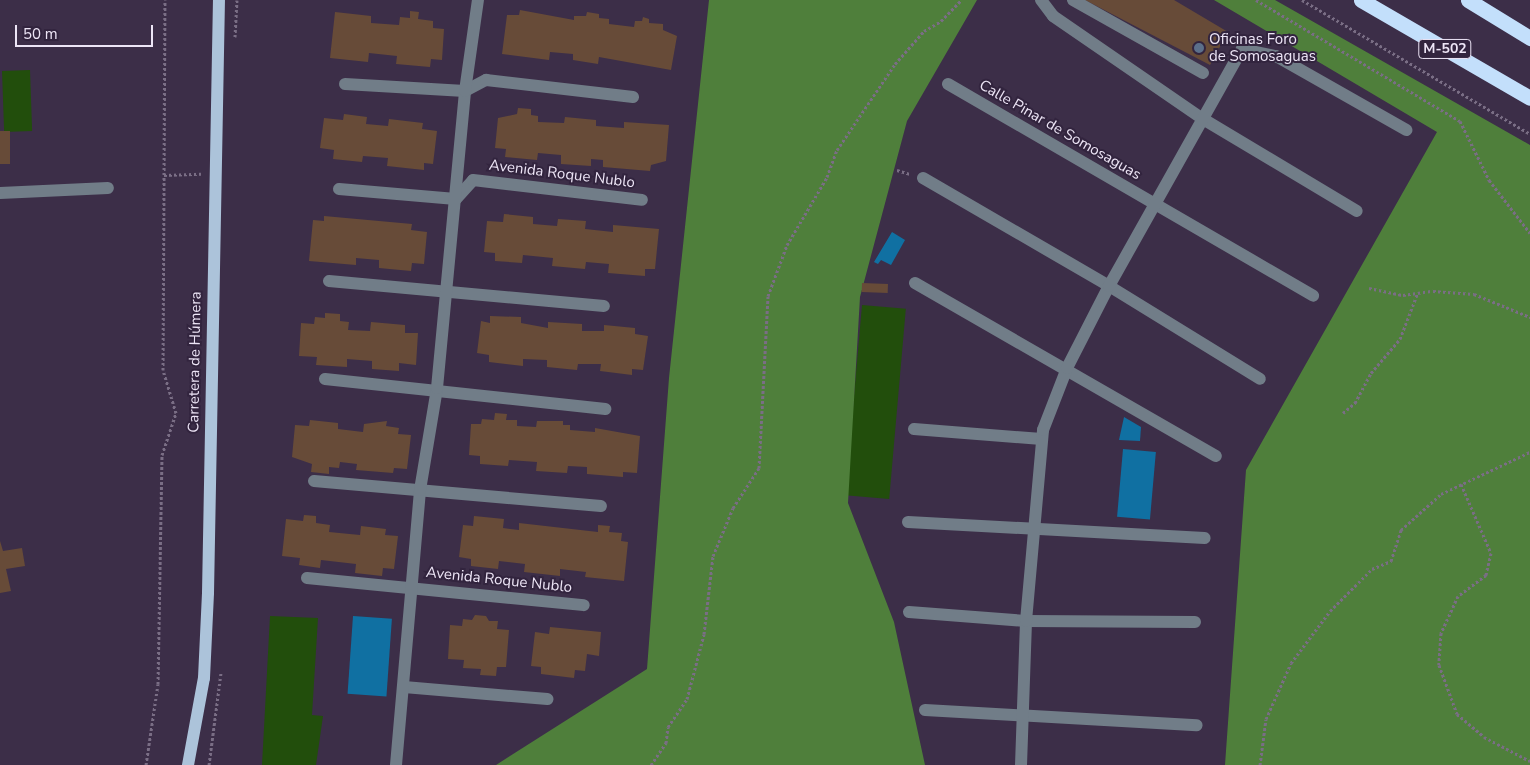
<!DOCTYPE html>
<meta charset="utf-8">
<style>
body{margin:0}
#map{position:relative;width:1530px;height:765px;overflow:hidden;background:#3c2e48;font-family:"Nunito Sans",sans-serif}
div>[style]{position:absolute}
.green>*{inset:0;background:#224e0c;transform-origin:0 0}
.forest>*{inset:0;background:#4f7f3b}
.water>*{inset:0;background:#1070a2;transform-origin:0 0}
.building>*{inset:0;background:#674b38;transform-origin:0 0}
.path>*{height:3px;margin-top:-1.5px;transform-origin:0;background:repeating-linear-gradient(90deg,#7a6e85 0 2.5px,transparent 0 5px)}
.minor>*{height:12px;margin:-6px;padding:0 6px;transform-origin:6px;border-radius:6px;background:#717d88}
.major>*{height:12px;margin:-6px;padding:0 6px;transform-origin:6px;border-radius:6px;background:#acc3da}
.highway>*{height:15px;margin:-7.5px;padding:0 7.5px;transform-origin:7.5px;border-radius:7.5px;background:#c3dffb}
.dots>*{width:14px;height:14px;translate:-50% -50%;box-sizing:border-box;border:2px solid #32243e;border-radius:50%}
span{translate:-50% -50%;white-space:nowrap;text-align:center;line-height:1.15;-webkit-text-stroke:4px #32243e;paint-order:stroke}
.shield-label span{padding:1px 4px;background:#32243e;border:1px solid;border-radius:4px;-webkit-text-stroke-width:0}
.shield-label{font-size:14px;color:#ede5f6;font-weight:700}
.poi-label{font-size:15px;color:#ede5f6}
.left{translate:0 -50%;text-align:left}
.street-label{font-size:15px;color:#ede5f6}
.scale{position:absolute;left:15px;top:25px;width:138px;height:22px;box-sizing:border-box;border:2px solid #ede5f6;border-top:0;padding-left:6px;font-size:15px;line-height:18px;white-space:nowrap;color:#ede5f6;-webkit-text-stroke:4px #32243e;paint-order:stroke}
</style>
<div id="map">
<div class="green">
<div style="left:30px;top:70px;width:61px;height:28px;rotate:88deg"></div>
<div style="left:862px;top:305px;width:44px;height:191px;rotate:5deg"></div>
<div style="clip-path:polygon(270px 616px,318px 618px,312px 715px,323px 716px,316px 765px,262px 765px)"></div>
</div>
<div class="forest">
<div style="clip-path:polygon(709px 0,977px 0,907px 121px,860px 297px,848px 503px,894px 622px,925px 765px,496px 765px,647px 669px,669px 378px)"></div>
<div style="clip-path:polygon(1214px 0,1275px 0,1530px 145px,1530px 765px,1225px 765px,1246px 470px,1437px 132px)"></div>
</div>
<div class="water">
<div style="clip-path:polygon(892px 232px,905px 240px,891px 265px,881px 260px,878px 264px,874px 262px)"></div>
<div style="clip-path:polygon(1124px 417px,1141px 427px,1140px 441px,1119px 440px)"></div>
<div style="left:1123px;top:449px;width:33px;height:68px;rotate:5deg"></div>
<div style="left:353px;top:616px;width:39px;height:78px;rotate:4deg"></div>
</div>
<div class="building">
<div style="clip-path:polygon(1085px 0,1174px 0,1228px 32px,1210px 65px)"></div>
<div style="clip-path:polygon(520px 10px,574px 20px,574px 16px,586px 16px,587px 12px,599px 14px,599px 18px,609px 19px,609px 24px,634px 27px,635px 21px,642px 21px,643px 17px,649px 19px,649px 23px,663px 24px,663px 30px,677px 36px,671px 70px,599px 57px,598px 64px,573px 60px,573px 54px,550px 52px,549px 60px,502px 54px,507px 15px,519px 15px)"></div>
<div style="clip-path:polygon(410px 11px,419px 12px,418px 19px,433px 21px,433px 28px,444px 29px,442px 60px,431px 59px,430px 67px,396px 64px,397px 56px,369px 53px,368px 62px,330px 58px,335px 12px,371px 16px,371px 23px,399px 25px,400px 17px,410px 18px)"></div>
<div style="clip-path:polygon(518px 108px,531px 109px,531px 115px,538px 116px,538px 122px,564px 123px,565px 117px,596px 120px,596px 126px,624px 128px,624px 122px,669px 125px,666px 161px,651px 165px,650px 171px,603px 167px,603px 160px,591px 159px,591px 166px,561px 164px,561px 155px,538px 153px,537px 160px,505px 157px,506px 149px,495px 148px,498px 118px,517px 114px)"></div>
<div style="clip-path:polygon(344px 114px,367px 117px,366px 124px,388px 126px,389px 119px,423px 123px,422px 129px,437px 131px,433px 164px,424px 163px,424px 170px,387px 166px,388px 158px,363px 156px,362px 162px,333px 159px,334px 150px,320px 148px,324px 118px,343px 120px)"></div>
<div style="left:10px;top:131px;width:33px;height:10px;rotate:90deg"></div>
<div style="clip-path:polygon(504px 214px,533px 217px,533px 224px,557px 226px,558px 219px,586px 221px,585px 229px,613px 232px,613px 225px,659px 229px,655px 269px,645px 269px,645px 276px,608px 273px,609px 264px,586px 262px,585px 269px,552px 266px,553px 258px,523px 255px,522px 263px,495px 261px,495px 253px,484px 252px,487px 221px,503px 222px)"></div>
<div style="clip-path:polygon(324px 216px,412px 224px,411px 230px,427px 232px,424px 264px,412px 263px,411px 271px,379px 268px,379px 260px,356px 258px,356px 265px,309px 261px,313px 220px,324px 221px)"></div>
<div style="left:862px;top:283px;width:26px;height:9px;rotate:2deg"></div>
<div style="clip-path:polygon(325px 313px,340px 314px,340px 321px,349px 322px,348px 330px,370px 331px,371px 322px,405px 325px,405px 333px,418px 333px,416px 365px,399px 363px,399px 371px,372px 369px,372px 361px,347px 359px,347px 367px,316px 365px,317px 357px,299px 356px,301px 323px,314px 324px,315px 317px,325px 318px)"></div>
<div style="clip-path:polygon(490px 316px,521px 317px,521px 323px,548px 328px,548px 322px,582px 324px,582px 331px,604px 331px,604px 325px,635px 328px,635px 334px,648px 336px,643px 370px,632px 369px,632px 375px,600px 371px,601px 364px,578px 364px,577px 370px,547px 367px,547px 360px,523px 359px,523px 366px,489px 362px,489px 355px,477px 353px,481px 321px,490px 323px)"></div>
<div style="clip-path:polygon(495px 413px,507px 414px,506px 420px,517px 420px,517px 426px,536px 427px,537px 421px,563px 421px,563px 425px,570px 425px,570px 430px,595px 432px,595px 428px,640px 436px,637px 473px,623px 472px,623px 477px,587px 474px,587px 467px,568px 466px,567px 473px,536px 471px,537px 462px,509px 460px,508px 466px,480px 464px,480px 456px,469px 455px,471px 424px,481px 424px,482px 419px,494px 420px)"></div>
<div style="clip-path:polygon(310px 420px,338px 423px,338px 429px,363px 432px,364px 424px,387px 421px,386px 426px,399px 428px,398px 434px,411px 435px,407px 469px,394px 468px,393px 473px,356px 470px,357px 464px,340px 462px,339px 468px,329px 467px,329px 474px,311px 472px,312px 464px,292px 457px,295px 425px,309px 426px)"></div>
<div style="clip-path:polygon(304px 515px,316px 516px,316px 523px,330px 525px,329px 532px,360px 535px,361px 526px,386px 529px,385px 535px,398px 536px,394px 569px,383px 568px,382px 576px,355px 573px,356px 564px,321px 560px,320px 568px,299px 565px,300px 558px,282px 556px,286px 519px,303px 521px)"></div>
<div style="clip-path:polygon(474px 516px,504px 519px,503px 528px,519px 530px,519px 523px,598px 532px,598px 525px,610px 526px,609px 532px,622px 533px,621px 541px,628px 542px,624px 581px,585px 577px,586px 572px,560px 569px,560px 576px,524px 572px,525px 564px,499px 561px,498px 569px,471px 566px,471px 559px,459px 557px,463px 525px,473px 526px)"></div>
<div style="clip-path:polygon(0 541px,3px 551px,22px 548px,25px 566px,6px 569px,11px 591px,0 593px)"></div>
<div style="clip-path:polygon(475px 615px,486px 616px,489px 621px,498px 621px,497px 629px,509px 630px,506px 667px,497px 667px,496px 676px,480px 675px,481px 669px,463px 668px,464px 660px,448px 659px,450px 625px,462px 626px,463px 619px,472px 620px)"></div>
<div style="clip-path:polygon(550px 627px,601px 632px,599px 656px,587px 654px,585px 671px,575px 670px,574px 678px,541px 674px,541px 667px,531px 666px,535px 632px,549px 634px)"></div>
</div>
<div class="path">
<div style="left:1256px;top:0;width:237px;rotate:30.7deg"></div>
<div style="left:1460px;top:121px;width:66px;rotate:63.8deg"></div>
<div style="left:1489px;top:180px;width:67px;rotate:52.3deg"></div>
<div style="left:1302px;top:0;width:264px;rotate:30.4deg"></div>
<div style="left:235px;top:37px;width:37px;rotate:-87deg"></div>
<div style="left:897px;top:170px;width:14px;rotate:17deg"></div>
<div style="left:164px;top:175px;width:37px;rotate:-2deg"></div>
<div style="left:1369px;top:288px;width:35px;rotate:12deg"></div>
<div style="left:1403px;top:295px;width:30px;rotate:-8deg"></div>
<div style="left:1433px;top:291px;width:41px;rotate:4.2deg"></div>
<div style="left:1474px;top:294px;width:61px;rotate:22.3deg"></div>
<div style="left:1343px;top:413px;width:16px;rotate:-40deg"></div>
<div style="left:1355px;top:403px;width:34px;rotate:-62deg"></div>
<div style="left:1371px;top:373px;width:45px;rotate:-49.5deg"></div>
<div style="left:1400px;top:339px;width:50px;rotate:-69deg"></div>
<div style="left:1461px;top:484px;width:75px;rotate:66.5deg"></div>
<div style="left:1491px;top:553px;width:23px;rotate:103deg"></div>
<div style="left:1486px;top:575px;width:35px;rotate:143deg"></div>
<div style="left:1458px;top:596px;width:41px;rotate:114.7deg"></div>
<div style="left:1441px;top:633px;width:32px;rotate:94deg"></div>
<div style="left:1439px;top:665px;width:52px;rotate:69.8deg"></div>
<div style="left:1457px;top:714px;width:35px;rotate:40deg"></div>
<div style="left:1484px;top:737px;width:52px;rotate:27.6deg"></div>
<div style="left:146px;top:765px;width:82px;rotate:-81.6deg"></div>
<div style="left:158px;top:684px;width:229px;rotate:-89deg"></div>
<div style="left:162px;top:455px;width:44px;rotate:-71.6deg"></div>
<div style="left:176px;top:413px;width:45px;rotate:-106.8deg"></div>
<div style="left:163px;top:370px;width:370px;rotate:-89.7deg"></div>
<div style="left:209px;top:765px;width:93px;rotate:-82.6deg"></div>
<div style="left:651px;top:765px;width:27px;rotate:-56deg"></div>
<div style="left:666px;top:743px;width:16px;rotate:-83deg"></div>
<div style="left:668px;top:727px;width:34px;rotate:-56deg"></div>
<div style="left:687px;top:699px;width:67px;rotate:-75.3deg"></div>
<div style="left:704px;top:634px;width:79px;rotate:-83.4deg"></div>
<div style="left:713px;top:556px;width:52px;rotate:-67.4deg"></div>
<div style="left:733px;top:508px;width:48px;rotate:-57deg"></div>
<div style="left:759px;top:468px;width:172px;rotate:-87deg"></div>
<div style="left:768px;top:296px;width:54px;rotate:-69.6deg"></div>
<div style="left:787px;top:245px;width:79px;rotate:-59.5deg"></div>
<div style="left:827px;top:177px;width:29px;rotate:-70deg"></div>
<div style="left:837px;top:150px;width:104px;rotate:-56deg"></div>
<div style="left:895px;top:64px;width:44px;rotate:-48.7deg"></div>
<div style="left:924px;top:31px;width:20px;rotate:-30deg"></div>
<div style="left:941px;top:21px;width:29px;rotate:-46deg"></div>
<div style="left:1260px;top:765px;width:46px;rotate:-82.6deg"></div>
<div style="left:1266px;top:719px;width:61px;rotate:-65.9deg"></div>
<div style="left:1291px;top:663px;width:65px;rotate:-53.1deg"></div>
<div style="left:1330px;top:611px;width:59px;rotate:-45deg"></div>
<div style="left:1372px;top:569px;width:21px;rotate:-23deg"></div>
<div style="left:1391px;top:561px;width:33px;rotate:-72deg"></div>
<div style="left:1401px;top:530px;width:54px;rotate:-42deg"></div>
<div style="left:1441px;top:494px;width:98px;rotate:-25.3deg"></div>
</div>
<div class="minor">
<div style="left:1041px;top:0;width:20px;rotate:53deg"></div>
<div style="left:1053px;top:16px;width:182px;rotate:34.5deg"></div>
<div style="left:1203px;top:119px;width:179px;rotate:30.9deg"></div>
<div style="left:1073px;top:0;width:149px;rotate:29.3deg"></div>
<div style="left:345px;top:84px;width:120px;rotate:3.3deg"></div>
<div style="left:465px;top:91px;width:24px;rotate:-28deg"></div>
<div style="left:486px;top:80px;width:148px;rotate:6.6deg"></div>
<div style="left:948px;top:84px;width:422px;rotate:30.1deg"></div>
<div style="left:923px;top:178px;width:215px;rotate:30.1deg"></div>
<div style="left:1109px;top:286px;width:177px;rotate:31.6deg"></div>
<div style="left:339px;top:189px;width:117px;rotate:4.9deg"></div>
<div style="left:456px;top:199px;width:25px;rotate:-48deg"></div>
<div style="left:473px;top:180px;width:170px;rotate:6.7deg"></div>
<div style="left:0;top:193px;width:108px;rotate:-2.7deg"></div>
<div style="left:329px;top:281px;width:276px;rotate:5.2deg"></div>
<div style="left:915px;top:283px;width:347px;rotate:29.9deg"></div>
<div style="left:325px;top:379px;width:282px;rotate:6.1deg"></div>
<div style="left:914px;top:429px;width:128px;rotate:4.5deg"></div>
<div style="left:314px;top:481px;width:288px;rotate:5deg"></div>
<div style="left:908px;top:522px;width:297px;rotate:3.1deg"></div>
<div style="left:307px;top:578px;width:278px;rotate:5.6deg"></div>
<div style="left:909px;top:612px;width:117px;rotate:4.4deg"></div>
<div style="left:1026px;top:621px;width:169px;rotate:0.3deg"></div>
<div style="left:404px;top:687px;width:144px;rotate:4.8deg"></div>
<div style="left:925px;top:710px;width:272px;rotate:3.2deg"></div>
<div style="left:396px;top:765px;width:276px;rotate:-85deg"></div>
<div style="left:420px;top:490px;width:103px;rotate:-80.5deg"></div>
<div style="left:437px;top:388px;width:298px;rotate:-84.6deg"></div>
<div style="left:465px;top:91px;width:92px;rotate:-81.9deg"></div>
<div style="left:1021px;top:765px;width:144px;rotate:-88deg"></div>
<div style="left:1026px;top:621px;width:192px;rotate:-84.9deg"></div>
<div style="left:1043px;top:430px;width:66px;rotate:-68.8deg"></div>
<div style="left:1067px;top:368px;width:92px;rotate:-62.9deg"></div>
<div style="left:1109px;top:286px;width:272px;rotate:-60.7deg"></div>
<div style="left:1242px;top:49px;width:35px;rotate:12deg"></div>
<div style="left:1276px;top:56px;width:150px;rotate:29.6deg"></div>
</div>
<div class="major">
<div style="left:188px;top:765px;width:88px;rotate:-79.6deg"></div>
<div style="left:204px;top:678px;width:85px;rotate:-87.3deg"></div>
<div style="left:208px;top:593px;width:593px;rotate:-88.94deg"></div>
</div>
<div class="highway">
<div style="left:1361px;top:0;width:195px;rotate:30.1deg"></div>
<div style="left:1468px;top:0;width:73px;rotate:31.5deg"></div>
</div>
<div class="dots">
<div style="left:1199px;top:48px;background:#5c6f8a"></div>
</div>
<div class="shield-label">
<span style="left:1445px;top:49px">M-502</span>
</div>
<div class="poi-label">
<span class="left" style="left:1209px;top:48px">Oficinas Foro<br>de Somosaguas</span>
</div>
<div class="street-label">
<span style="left:1060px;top:130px;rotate:30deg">Calle Pinar de Somosaguas</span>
<span style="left:562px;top:174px;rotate:7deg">Avenida Roque Nublo</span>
<span style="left:195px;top:362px;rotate:-89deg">Carretera de Húmera</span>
<span style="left:499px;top:580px;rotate:6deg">Avenida Roque Nublo</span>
</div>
<div class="scale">50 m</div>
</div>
